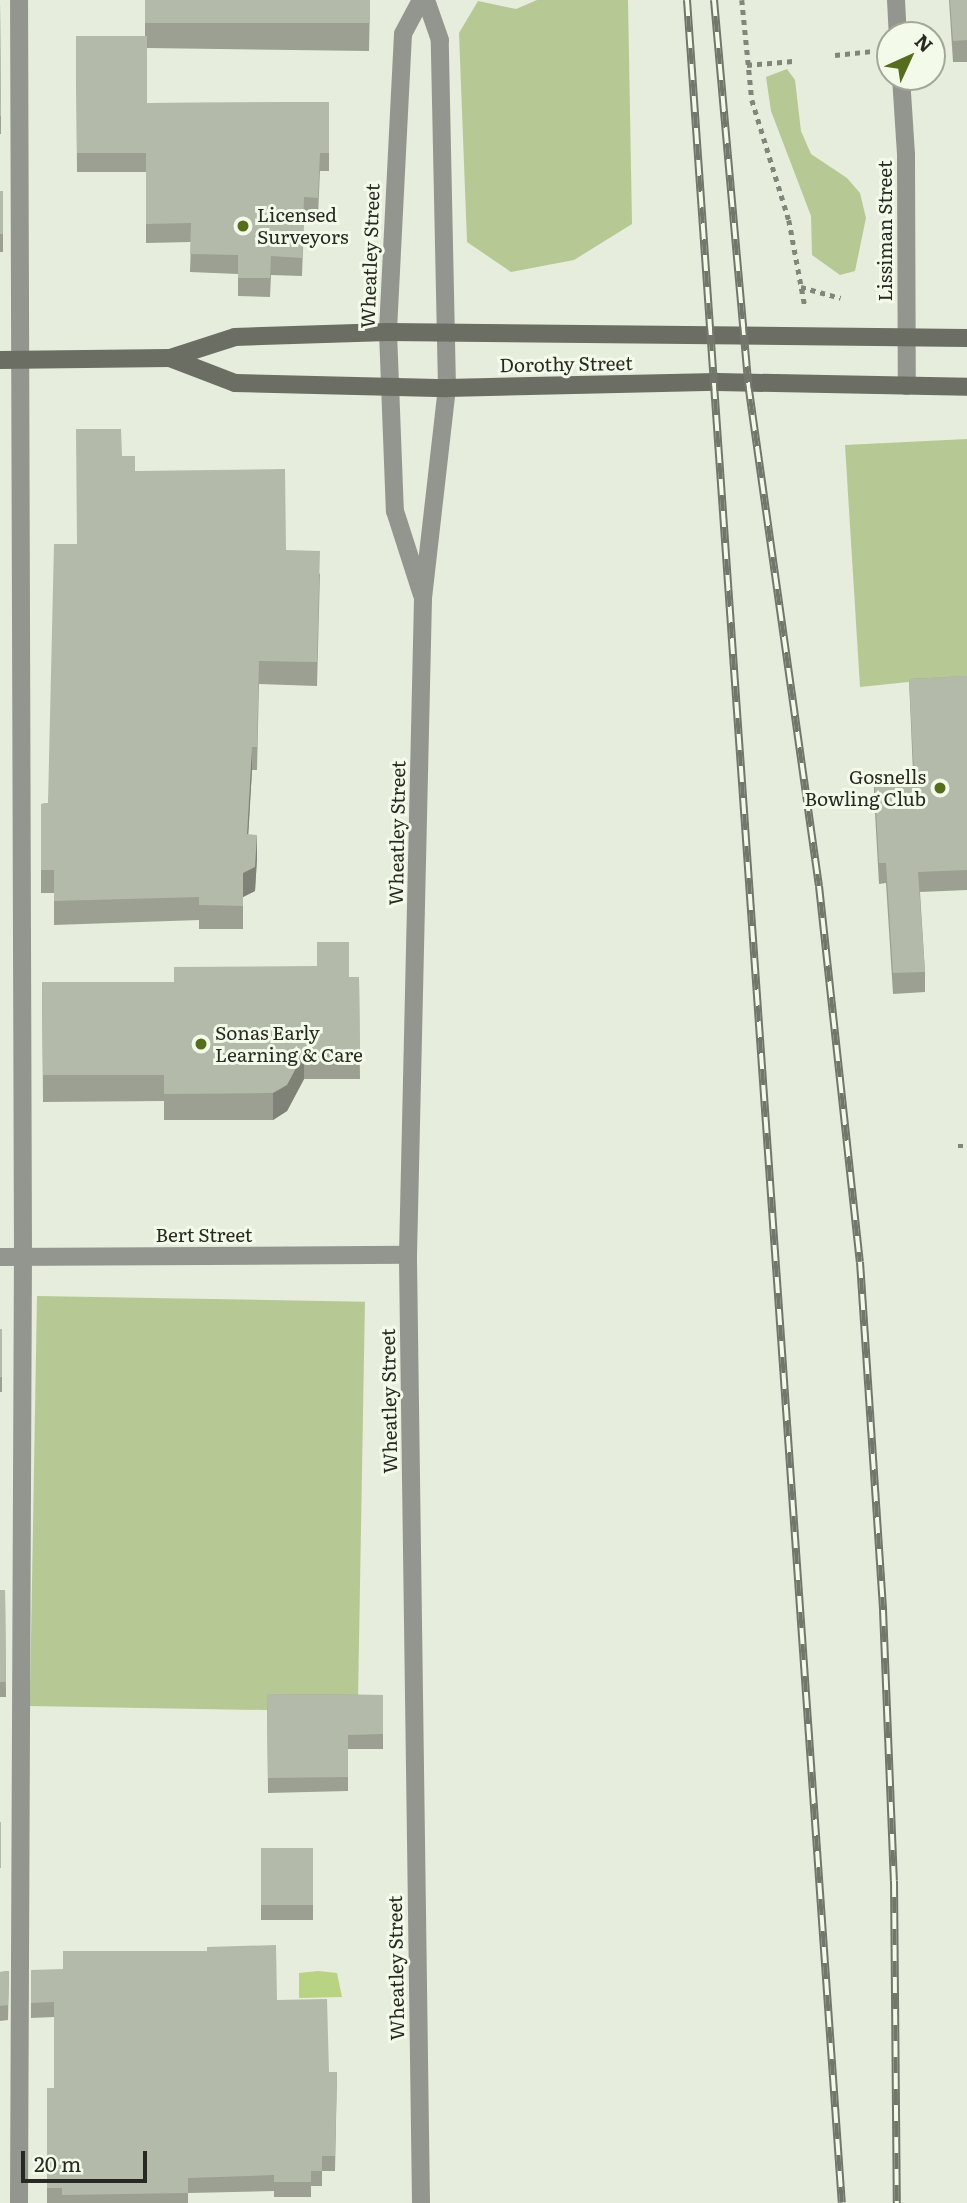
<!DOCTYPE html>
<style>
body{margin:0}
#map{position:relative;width:967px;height:2203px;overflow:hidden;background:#e6eddc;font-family:Literata,serif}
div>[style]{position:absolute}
.green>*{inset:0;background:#b6c994;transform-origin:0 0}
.water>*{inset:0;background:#b9d384}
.path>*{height:4.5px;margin-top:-2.25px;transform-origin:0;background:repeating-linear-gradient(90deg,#81867a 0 5px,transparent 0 10px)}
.service>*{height:18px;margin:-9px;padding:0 9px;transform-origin:9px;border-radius:9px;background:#93968f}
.minor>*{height:18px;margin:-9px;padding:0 9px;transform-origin:9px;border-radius:9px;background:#93968f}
.tertiary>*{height:18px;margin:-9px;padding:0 9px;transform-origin:9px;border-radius:9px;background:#93968f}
.secondary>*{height:18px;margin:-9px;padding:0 9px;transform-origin:9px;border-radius:9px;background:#6a6e63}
.rail>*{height:8px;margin-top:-4px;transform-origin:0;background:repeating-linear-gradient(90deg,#f4fae9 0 16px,#72776c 0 32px);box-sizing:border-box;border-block:2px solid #72776c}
.wall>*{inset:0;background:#9ba092;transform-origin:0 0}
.shaded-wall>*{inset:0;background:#7e8277}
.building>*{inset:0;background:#b4baaa;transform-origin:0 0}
.dots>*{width:19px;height:19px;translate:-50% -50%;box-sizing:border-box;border:4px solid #f4fae9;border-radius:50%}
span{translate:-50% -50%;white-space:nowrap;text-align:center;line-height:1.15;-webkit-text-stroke:6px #f4fae9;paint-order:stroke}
.poi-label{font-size:19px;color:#272a23}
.left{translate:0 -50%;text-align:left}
.right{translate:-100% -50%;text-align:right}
.street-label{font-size:19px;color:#272a23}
.north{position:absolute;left:876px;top:21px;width:70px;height:70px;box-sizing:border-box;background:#f4fae9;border:2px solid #a2a79a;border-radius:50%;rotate:45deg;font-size:19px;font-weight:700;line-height:28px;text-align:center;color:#272a23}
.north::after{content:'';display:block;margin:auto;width:24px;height:32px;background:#566d1d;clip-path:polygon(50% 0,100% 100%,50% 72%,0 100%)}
.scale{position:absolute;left:21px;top:2151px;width:126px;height:32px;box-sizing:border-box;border:4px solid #272a23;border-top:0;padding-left:9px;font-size:21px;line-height:24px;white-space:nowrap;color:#272a23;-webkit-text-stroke:5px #f4fae9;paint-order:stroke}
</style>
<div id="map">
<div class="green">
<div style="clip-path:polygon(537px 0,628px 0,632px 224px,574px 260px,511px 272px,467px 242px,459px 33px,478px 1px,516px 9px)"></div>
<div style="clip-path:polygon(787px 69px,795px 80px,801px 131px,811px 154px,847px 178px,860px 193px,866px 218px,855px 271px,840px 275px,812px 255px,811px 216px,771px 111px,766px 77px)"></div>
<div style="clip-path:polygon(967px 439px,967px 676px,860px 687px,845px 445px)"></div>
<div style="left:37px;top:1296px;width:328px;height:410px;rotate:1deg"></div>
</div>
<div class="water">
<div style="clip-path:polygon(318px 1971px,337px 1973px,342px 1997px,299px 1998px,299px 1973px)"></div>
</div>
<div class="path">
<div style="left:742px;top:0;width:100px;rotate:84.3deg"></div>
<div style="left:752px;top:100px;width:126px;rotate:72.9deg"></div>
<div style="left:789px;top:220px;width:87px;rotate:79.5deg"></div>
<div style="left:835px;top:55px;width:37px;rotate:-6deg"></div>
<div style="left:747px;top:65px;width:46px;rotate:-5deg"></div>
<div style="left:801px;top:287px;width:41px;rotate:15.4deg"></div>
<div style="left:958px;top:1146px;width:9px"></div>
</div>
<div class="service">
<div style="left:19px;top:2203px;width:946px;rotate:-89.76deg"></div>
<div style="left:23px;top:1257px;width:1257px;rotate:-90.18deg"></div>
</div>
<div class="minor">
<div style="left:896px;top:0;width:35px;rotate:87deg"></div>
<div style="left:901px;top:77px;width:78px;rotate:86.3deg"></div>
<div style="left:906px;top:155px;width:231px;rotate:89.8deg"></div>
<div style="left:0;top:1257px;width:408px;rotate:-0.3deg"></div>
</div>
<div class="tertiary">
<div style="left:421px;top:0;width:38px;rotate:118deg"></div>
<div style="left:403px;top:34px;width:298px;rotate:92.9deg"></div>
<div style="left:388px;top:332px;width:179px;rotate:87.8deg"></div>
<div style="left:395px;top:511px;width:88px;rotate:72.2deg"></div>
<div style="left:421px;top:2203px;width:948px;rotate:-90.79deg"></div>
<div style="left:408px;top:1255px;width:657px;rotate:-88.69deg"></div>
<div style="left:423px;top:598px;width:211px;rotate:-83.5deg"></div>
<div style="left:447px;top:388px;width:348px;rotate:-91.2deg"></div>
<div style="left:440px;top:40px;width:42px;rotate:-109.3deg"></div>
</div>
<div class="secondary">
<div style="left:170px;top:358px;width:70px;rotate:21deg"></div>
<div style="left:235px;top:383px;width:212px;rotate:1.4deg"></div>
<div style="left:447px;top:388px;width:270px;rotate:-1.3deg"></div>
<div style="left:717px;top:382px;width:250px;rotate:1.1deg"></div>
<div style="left:0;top:360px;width:170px;rotate:-0.7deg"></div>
<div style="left:170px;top:358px;width:68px;rotate:-17.9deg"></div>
<div style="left:235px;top:337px;width:153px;rotate:-1.9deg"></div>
<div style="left:388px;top:332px;width:579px;rotate:0.59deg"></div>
</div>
<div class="rail">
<div style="left:687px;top:0;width:2208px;rotate:85.98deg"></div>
<div style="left:714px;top:0;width:385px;rotate:84.9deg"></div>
<div style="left:748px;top:383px;width:508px;rotate:81.97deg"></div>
<div style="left:819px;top:886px;width:378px;rotate:83.8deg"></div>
<div style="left:860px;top:1262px;width:349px;rotate:86.2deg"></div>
<div style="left:883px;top:1610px;width:271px;rotate:87.7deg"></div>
<div style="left:894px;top:1881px;width:322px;rotate:89.5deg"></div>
</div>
<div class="wall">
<div style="clip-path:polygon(145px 0,370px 0,369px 51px,147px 48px,147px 103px,329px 102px,329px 171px,320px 171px,318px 216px,304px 216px,302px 276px,271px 275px,270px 297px,238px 296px,238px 274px,190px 272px,191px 242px,146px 243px,146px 172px,77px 172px,76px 36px,145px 36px)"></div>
<div style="clip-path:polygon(949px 0,967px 0,967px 62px,953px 62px)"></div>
<div style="clip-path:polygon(0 2px,1px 116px,1px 134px,0 134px)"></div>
<div style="left:0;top:191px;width:3px;height:61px"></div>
<div style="clip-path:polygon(122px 456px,135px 471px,286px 550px,320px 574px,317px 686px,259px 684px,257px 770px,252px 770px,248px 834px,257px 858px,255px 891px,243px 897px,243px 929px,199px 929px,199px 920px,54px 925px,54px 893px,41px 893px,41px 804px,48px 803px,77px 544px)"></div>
<div style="clip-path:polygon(967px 676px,967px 890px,920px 892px,925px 972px,925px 992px,893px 994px,886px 883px,879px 884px,874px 795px,874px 775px,913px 773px,909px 679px)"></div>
<div style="clip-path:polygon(349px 977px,359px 977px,360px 1079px,304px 1079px,287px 1111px,273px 1120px,164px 1120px,164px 1101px,43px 1102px,42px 982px,174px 982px)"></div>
<div style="left:0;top:1329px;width:2px;height:63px"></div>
<div style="clip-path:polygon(0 1590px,5px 1590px,6px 1697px,0 1697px)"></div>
<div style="clip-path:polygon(267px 1694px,383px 1695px,383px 1749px,348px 1749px,348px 1791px,268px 1793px)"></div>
<div style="left:261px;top:1848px;width:52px;height:72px"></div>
<div style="clip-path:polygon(31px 1970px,277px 2000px,329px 2072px,337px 2072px,335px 2171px,322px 2171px,322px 2186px,311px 2186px,311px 2197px,274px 2197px,274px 2191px,188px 2193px,188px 2203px,47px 2203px,47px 2088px,54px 2088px,54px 2017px,31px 2018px)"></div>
<div style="clip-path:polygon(9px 1971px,8px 2020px,0 2021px,0 1972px)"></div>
</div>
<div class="shaded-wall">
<div style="clip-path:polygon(252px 747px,252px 770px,247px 857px,247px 834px)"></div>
<div style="clip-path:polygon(257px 835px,257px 858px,255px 891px,243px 897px,243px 929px,243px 873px)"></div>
<div style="clip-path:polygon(304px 1053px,304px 1079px,287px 1111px,273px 1120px,273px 1093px)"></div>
</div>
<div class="building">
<div style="left:145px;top:0;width:225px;height:23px"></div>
<div style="clip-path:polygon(950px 0,967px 0,967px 40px,953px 41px)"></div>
<div style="clip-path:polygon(0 2px,1px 116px,0 116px)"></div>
<div style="clip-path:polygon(76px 36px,147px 36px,147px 103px,329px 102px,329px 153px,320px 153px,318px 198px,304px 197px,302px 258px,271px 256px,270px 278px,238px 278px,238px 255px,190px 254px,191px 223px,146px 224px,146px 153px,77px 153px)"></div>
<div style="left:0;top:191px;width:3px;height:43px"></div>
<div style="clip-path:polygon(76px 429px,121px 429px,122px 456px,135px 456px,135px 471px,285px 469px,286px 550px,320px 551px,317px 662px,259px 661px,257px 747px,252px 747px,247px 834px,257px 835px,255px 867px,243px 873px,243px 906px,199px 905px,199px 897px,54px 901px,54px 870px,41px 870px,41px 804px,48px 803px,54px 544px,77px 544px)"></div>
<div style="clip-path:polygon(967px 676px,967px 870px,918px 872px,925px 972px,893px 973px,886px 863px,879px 863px,874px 775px,914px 773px,909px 679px)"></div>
<div style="clip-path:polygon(317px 942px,349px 942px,349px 977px,359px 977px,360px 1053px,304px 1053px,287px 1085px,273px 1093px,164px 1094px,164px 1075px,43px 1075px,42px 982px,174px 982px,174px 967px,317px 966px)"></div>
<div style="left:0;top:1329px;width:2px;height:48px"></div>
<div style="clip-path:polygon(0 1590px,5px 1590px,6px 1682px,0 1682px)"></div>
<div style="clip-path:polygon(267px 1694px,383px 1695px,383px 1734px,348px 1735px,348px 1777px,268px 1778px)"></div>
<div style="left:0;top:1822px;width:1px;height:46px"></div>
<div style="left:261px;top:1848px;width:52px;height:57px"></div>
<div style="clip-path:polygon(276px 1945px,277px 2000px,327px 1999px,329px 2072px,337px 2072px,335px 2156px,322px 2156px,322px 2171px,311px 2171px,311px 2182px,274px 2182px,274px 2175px,188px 2178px,188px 2193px,62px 2195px,62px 2188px,47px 2188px,47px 2088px,54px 2088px,54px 2002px,31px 2003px,31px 1970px,63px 1969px,63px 1951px,207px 1951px,207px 1947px)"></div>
<div style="clip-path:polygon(9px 1971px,8px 2005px,0 2006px,0 1972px)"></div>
</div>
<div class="dots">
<div style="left:243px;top:226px;background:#566d1d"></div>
<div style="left:940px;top:788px;background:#566d1d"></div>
<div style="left:201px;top:1044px;background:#566d1d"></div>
</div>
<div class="poi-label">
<span class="left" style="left:257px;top:226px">Licensed<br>Surveyors</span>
<span class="right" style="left:926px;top:788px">Gosnells<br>Bowling Club</span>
<span class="left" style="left:215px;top:1044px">Sonas Early<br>Learning &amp; Care</span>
</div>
<div class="street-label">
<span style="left:885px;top:231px;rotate:-90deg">Lissiman Street</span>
<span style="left:370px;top:256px;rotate:-88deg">Wheatley Street</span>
<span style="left:566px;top:364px;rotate:-1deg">Dorothy Street</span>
<span style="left:397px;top:833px;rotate:-89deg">Wheatley Street</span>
<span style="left:204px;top:1235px">Bert Street</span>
<span style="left:389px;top:1401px;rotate:-91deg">Wheatley Street</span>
<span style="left:396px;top:1968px;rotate:-91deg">Wheatley Street</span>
</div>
<div class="north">N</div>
<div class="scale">20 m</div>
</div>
